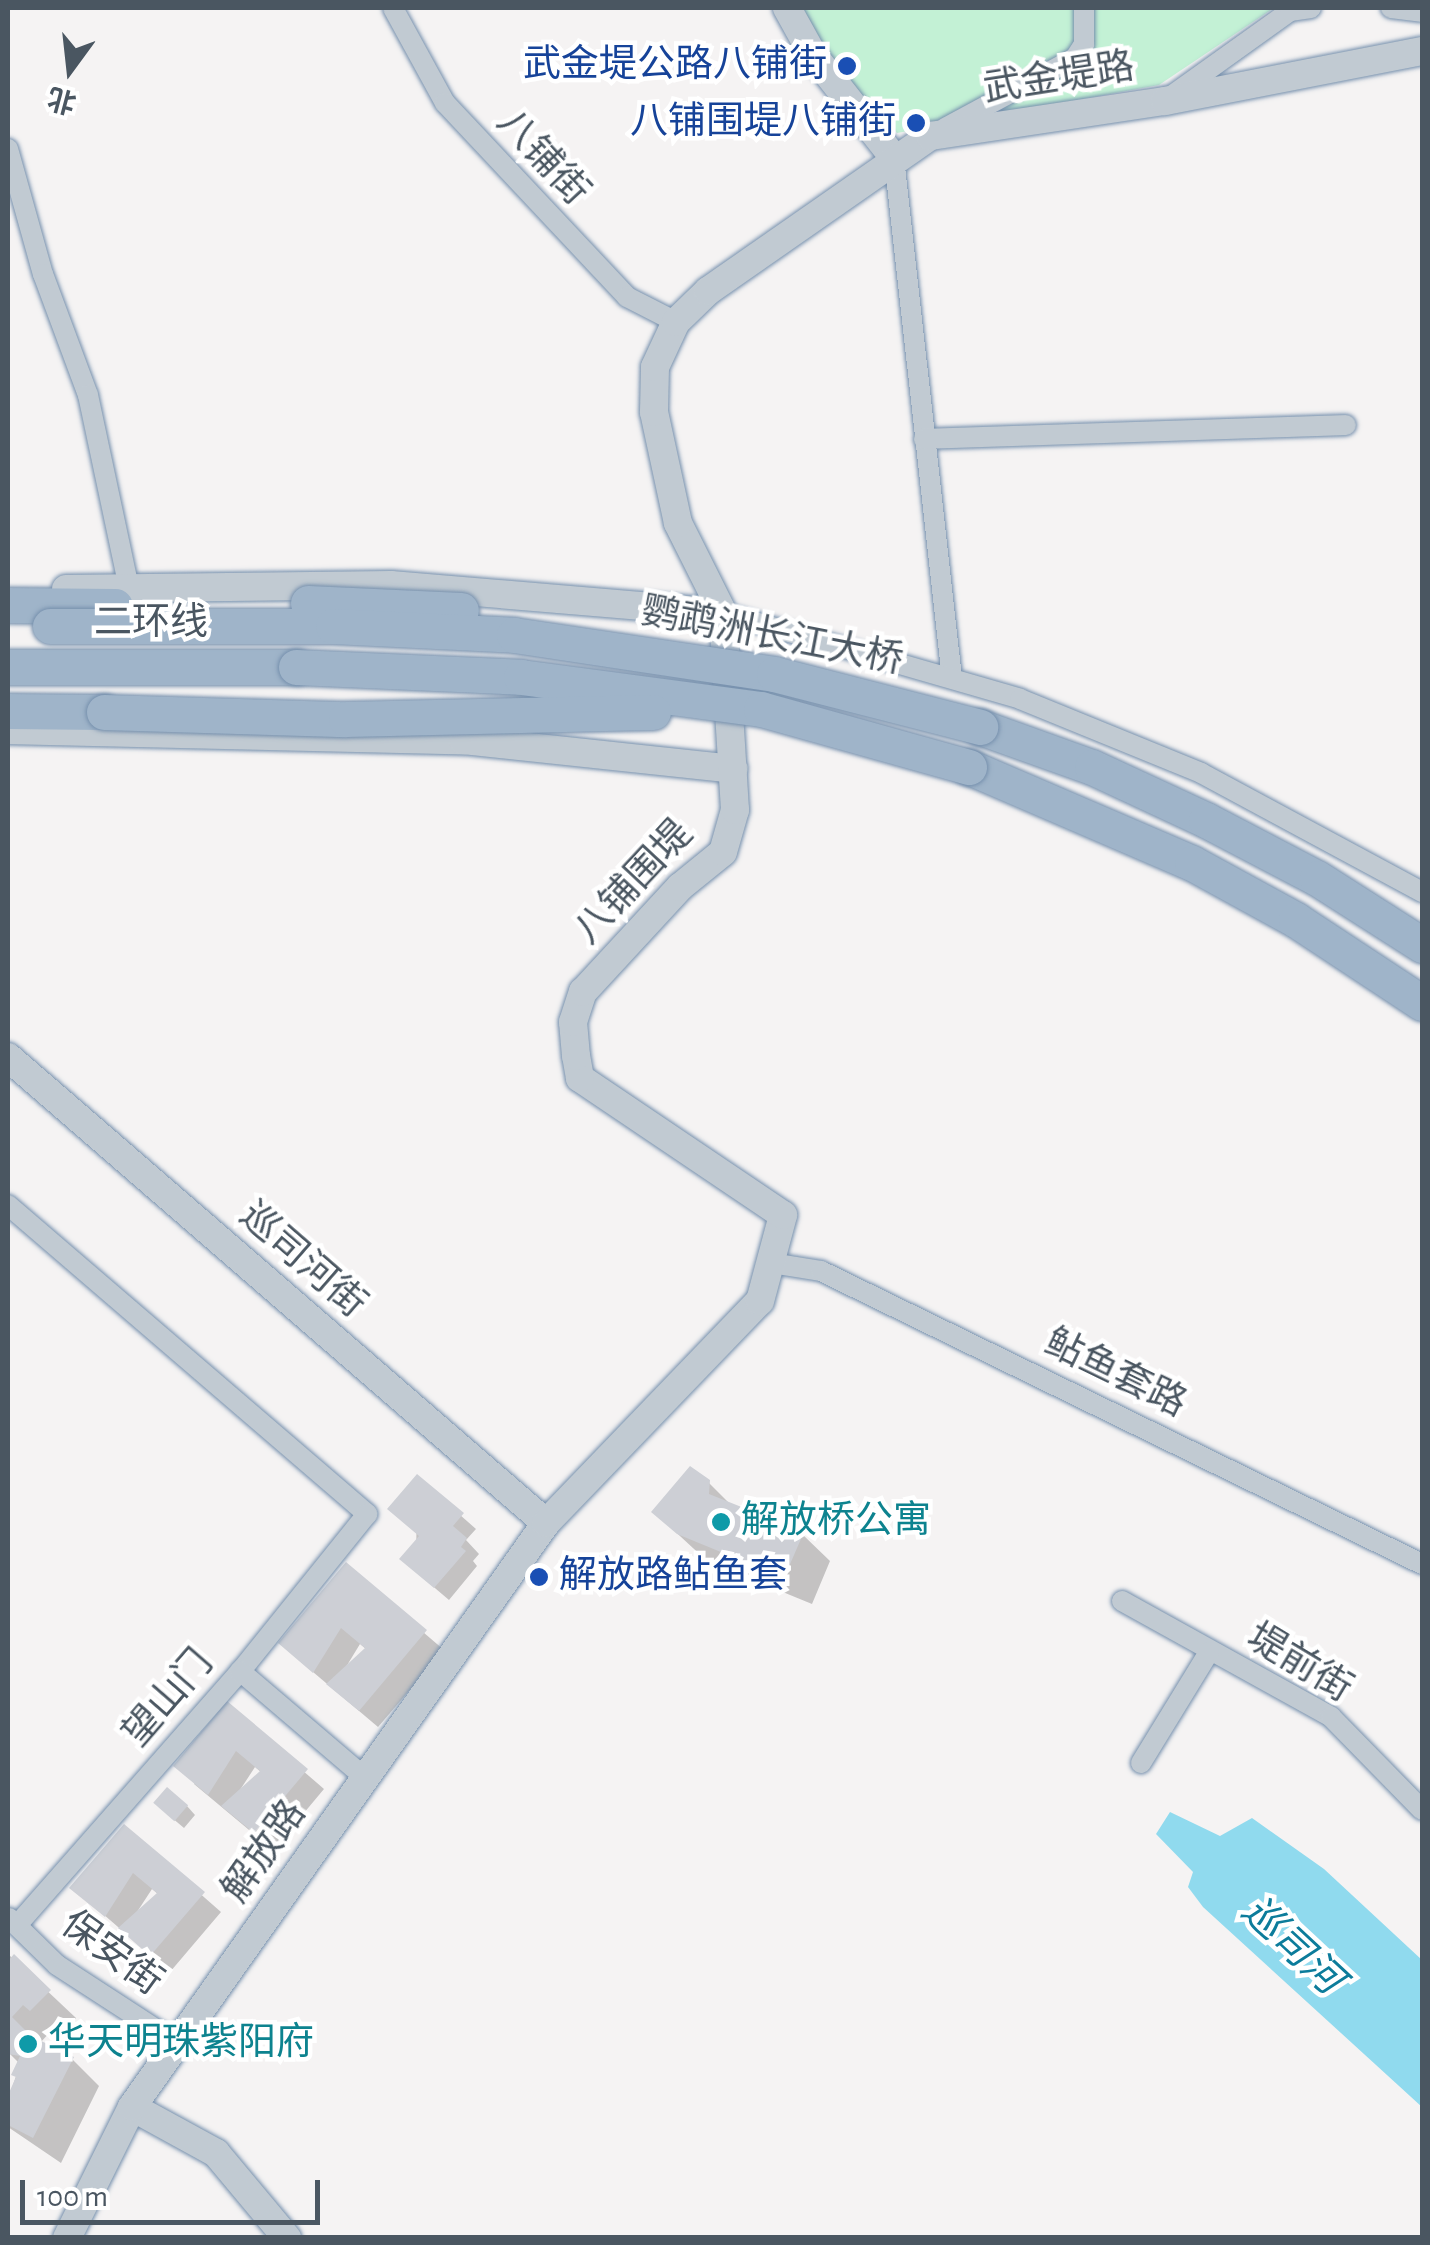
<!DOCTYPE html>
<meta charset="utf-8">
<style>
body{margin:0}
#map{position:relative;width:1430px;height:2245px;overflow:hidden;background:#f5f3f3;font-family:"Alegreya Sans","Noto Sans SC",sans-serif}
div>[style]{position:absolute}
.green>*{inset:0;background:#c3f1d5}
.water>*{inset:0;background:#90daee}
.shadow>*{inset:0;background:#0003}
.building>*{inset:0;background:#cdcfd5;transform-origin:0 0}
.roads{filter:drop-shadow(0 0 2px #7690ad) drop-shadow(0 0 2px #7690ad)}
.minor>*{height:20px;margin:-10px;padding:0 10px;transform-origin:10px;border-radius:10px;background:#c1cad2}
.tertiary>*{height:28px;margin:-14px;padding:0 14px;transform-origin:14px;border-radius:14px;background:#c1cad2}
.trunk>*{height:35px;margin:-17.5px;padding:0 17.5px;transform-origin:17.5px;border-radius:17.5px;background:#9fb4c9}
.bridges{filter:drop-shadow(0 0 2px #7690ad) drop-shadow(0 0 2px #7690ad)}
.trunk-bridge>*{height:35px;margin:-17.5px;padding:0 17.5px;transform-origin:17.5px;border-radius:17.5px;background:#9fb4c9}
.dots>*{width:28px;height:28px;translate:-50% -50%;box-sizing:border-box;border:5px solid #fff;border-radius:50%}
span{translate:-50% -50%;white-space:nowrap;text-align:center;line-height:1.15;-webkit-text-stroke:9px #fff;paint-order:stroke}
.transit-label{font-size:38px;color:#164399}
.right{translate:-100% -50%;text-align:right}
.left{translate:0 -50%;text-align:left}
.street-label{font-size:38px;color:#4a5661}
.culture-label{font-size:38px;color:#0d838f}
.water-label{font-size:40px;color:#0c7c9b;font-style:italic}
.frame{position:absolute;inset:0;border:10px solid #4a5661;pointer-events:none}
.north{position:absolute;left:20px;top:20px;width:100px;height:100px;-webkit-text-stroke:8px #fff;paint-order:stroke;rotate:195deg;font-size:28px;font-weight:700;line-height:40px;text-align:center;color:#4a5661}
.north::after{content:'';display:block;margin:auto;width:35px;height:45px;background:#4a5661;clip-path:polygon(50% 0,100% 100%,50% 72%,0 100%)}
.scale{position:absolute;left:20px;top:2180px;width:300px;height:45px;box-sizing:border-box;border:5px solid #4a5661;border-top:0;padding-left:12px;font-size:30px;line-height:35px;white-space:nowrap;color:#4a5661;-webkit-text-stroke:8px #fff;paint-order:stroke}
</style>
<div id="map">
<div class="green">
<div style="clip-path:polygon(806px 8px,1274px 8px,1159px 85px,897px 133px,820px 50px,801px 12px)"></div>
</div>
<div class="water">
<div style="clip-path:polygon(1170px 1812px,1220px 1836px,1252px 1818px,1324px 1869px,1422px 1960px,1422px 2107px,1203px 1907px,1188px 1887px,1193px 1872px,1156px 1834px)"></div>
</div>
<div class="shadow">
<div style="clip-path:polygon(417px 1477px,476px 1529px,466px 1540px,479px 1554px,473px 1561px,477px 1566px,449px 1600px,416px 1572px)"></div>
<div style="clip-path:polygon(708px 1482px,732px 1506px,802px 1534px,830px 1561px,812px 1604px,707px 1561px,654px 1512px)"></div>
<div style="clip-path:polygon(evenodd,346px 1566px,444px 1650px,378px 1727px,300px 1661px,346px 1566px,360px 1644px,367px 1650px,346px 1667px,360px 1644px)"></div>
<div style="clip-path:polygon(evenodd,227px 1705px,324px 1789px,273px 1850px,194px 1784px,227px 1705px,255px 1767px,262px 1773px,240px 1790px,255px 1767px)"></div>
<div style="clip-path:polygon(187px 1806px,195px 1815px,184px 1828px,165px 1812px)"></div>
<div style="clip-path:polygon(evenodd,124px 1827px,221px 1912px,170px 1972px,73px 1888px,124px 1827px,152px 1889px,159px 1895px,137px 1912px,152px 1889px)"></div>
<div style="clip-path:polygon(8px 1954px,76px 2018px,58px 2037px,52px 2030px,40px 2043px,72px 2059px,99px 2086px,61px 2163px,8px 2127px,8px 2100px,20px 2064px,8px 2052px)"></div>
</div>
<div class="building">
<div style="clip-path:polygon(690px 1466px,710px 1480px,709px 1494px,804px 1532px,784px 1578px,677px 1534px,651px 1512px)"></div>
<div style="clip-path:polygon(417px 1474px,464px 1513px,453px 1526px,467px 1538px,461px 1547px,466px 1551px,434px 1588px,399px 1559px,419px 1536px,387px 1509px)"></div>
<div style="clip-path:polygon(346px 1562px,427px 1630px,359px 1711px,326px 1684px,365px 1648px,341px 1628px,313px 1673px,278px 1643px)"></div>
<div style="clip-path:polygon(227px 1701px,308px 1769px,254px 1833px,221px 1806px,260px 1771px,236px 1751px,208px 1795px,173px 1766px)"></div>
<div style="left:167px;top:1787px;width:28px;height:21px;rotate:41deg"></div>
<div style="clip-path:polygon(124px 1824px,205px 1892px,150px 1956px,118px 1928px,157px 1893px,133px 1873px,105px 1917px,69px 1888px)"></div>
<div style="clip-path:polygon(14px 1954px,51px 1990px,30px 2011px,23px 2005px,12px 2017px,31px 2036px,74px 2057px,33px 2138px,8px 2125px,8px 2095px,16px 2077px,11px 2075px,20px 2056px,8px 2054px,8px 1961px)"></div>
</div>
<div class="roads">
<div class="minor">
<div style="left:393px;top:8px;width:108px;rotate:61.3deg"></div>
<div style="left:445px;top:103px;width:266px;rotate:46.8deg"></div>
<div style="left:627px;top:297px;width:55px;rotate:27deg"></div>
<div style="left:1391px;top:8px;width:31px;rotate:7deg"></div>
<div style="left:1170px;top:97px;width:148px;rotate:-35.6deg"></div>
<div style="left:1290px;top:11px;width:21px;rotate:-8deg"></div>
<div style="left:945px;top:128px;width:148px;rotate:-28.3deg"></div>
<div style="left:1075px;top:58px;width:17px;rotate:-57deg"></div>
<div style="left:1084px;top:44px;width:36px;rotate:-90deg"></div>
<div style="left:8px;top:149px;width:130px;rotate:74.4deg"></div>
<div style="left:43px;top:274px;width:129px;rotate:69.6deg"></div>
<div style="left:88px;top:395px;width:197px;rotate:78deg"></div>
<div style="left:894px;top:158px;width:523px;rotate:83.64deg"></div>
<div style="left:924px;top:439px;width:422px;rotate:-1.9deg"></div>
<div style="left:723px;top:613px;width:309px;rotate:16.1deg"></div>
<div style="left:1020px;top:699px;width:196px;rotate:22.2deg"></div>
<div style="left:1201px;top:773px;width:251px;rotate:28.3deg"></div>
<div style="left:8px;top:1205px;width:474px;rotate:40.7deg"></div>
<div style="left:367px;top:1514px;width:198px;rotate:128.8deg"></div>
<div style="left:243px;top:1668px;width:342px;rotate:131.3deg"></div>
<div style="left:771px;top:1263px;width:51px;rotate:9.1deg"></div>
<div style="left:821px;top:1271px;width:669px;rotate:25.99deg"></div>
<div style="left:1122px;top:1601px;width:239px;rotate:29deg"></div>
<div style="left:1331px;top:1717px;width:130px;rotate:45.6deg"></div>
<div style="left:240px;top:1671px;width:162px;rotate:40.5deg"></div>
<div style="left:1141px;top:1763px;width:130px;rotate:-58.5deg"></div>
<div style="left:9px;top:1918px;width:67px;rotate:44.4deg"></div>
<div style="left:57px;top:1965px;width:143px;rotate:33deg"></div>
</div>
<div class="tertiary">
<div style="left:787px;top:8px;width:54px;rotate:61deg"></div>
<div style="left:813px;top:55px;width:131px;rotate:51.8deg"></div>
<div style="left:66px;top:589px;width:325px;rotate:-0.7deg"></div>
<div style="left:391px;top:585px;width:333px;rotate:4.8deg"></div>
<div style="left:8px;top:730px;width:455px;rotate:1.3deg"></div>
<div style="left:463px;top:740px;width:272px;rotate:6.1deg"></div>
<div style="left:8px;top:1057px;width:712px;rotate:40.9deg"></div>
<div style="left:132px;top:2107px;width:96px;rotate:28.7deg"></div>
<div style="left:216px;top:2153px;width:111px;rotate:50.1deg"></div>
<div style="left:67px;top:2238px;width:146px;rotate:-63.6deg"></div>
<div style="left:132px;top:2107px;width:716px;rotate:-54.67deg"></div>
<div style="left:546px;top:1523px;width:308px;rotate:-46.1deg"></div>
<div style="left:760px;top:1301px;width:89px;rotate:-75deg"></div>
<div style="left:783px;top:1215px;width:245px;rotate:-146deg"></div>
<div style="left:580px;top:1078px;width:22px;rotate:-100deg"></div>
<div style="left:576px;top:1056px;width:34px;rotate:-95deg"></div>
<div style="left:573px;top:1022px;width:32px;rotate:-72deg"></div>
<div style="left:583px;top:992px;width:143px;rotate:-47.3deg"></div>
<div style="left:680px;top:887px;width:55px;rotate:-39.1deg"></div>
<div style="left:723px;top:852px;width:44px;rotate:-74.1deg"></div>
<div style="left:735px;top:810px;width:197px;rotate:-93.5deg"></div>
<div style="left:723px;top:613px;width:101px;rotate:-116.6deg"></div>
<div style="left:678px;top:523px;width:114px;rotate:-102.2deg"></div>
<div style="left:654px;top:412px;width:45px;rotate:-88.7deg"></div>
<div style="left:655px;top:367px;width:50px;rotate:-65deg"></div>
<div style="left:676px;top:322px;width:45px;rotate:-44.1deg"></div>
<div style="left:708px;top:291px;width:271px;rotate:-34.9deg"></div>
<div style="left:930px;top:136px;width:238px;rotate:-8.5deg"></div>
<div style="left:1165px;top:101px;width:262px;rotate:-11deg"></div>
</div>
<div class="trunk">
<div style="left:8px;top:605px;width:107px;rotate:0.5deg"></div>
<div style="left:8px;top:667px;width:288px"></div>
<div style="left:8px;top:711px;width:96px;rotate:0.6deg"></div>
<div style="left:980px;top:727px;width:119px;rotate:19.7deg"></div>
<div style="left:1092px;top:767px;width:126px;rotate:24.9deg"></div>
<div style="left:1206px;top:820px;width:125px;rotate:27.6deg"></div>
<div style="left:1317px;top:878px;width:125px;rotate:32.5deg"></div>
<div style="left:969px;top:767px;width:243px;rotate:23.3deg"></div>
<div style="left:1192px;top:863px;width:119px;rotate:28.7deg"></div>
<div style="left:1296px;top:920px;width:151px;rotate:33.4deg"></div>
</div>
</div>
<div class="bridges">
<div class="trunk-bridge">
<div style="left:308px;top:603px;width:153px;rotate:2.6deg"></div>
<div style="left:50px;top:626px;width:283px"></div>
<div style="left:333px;top:626px;width:181px;rotate:2.8deg"></div>
<div style="left:514px;top:635px;width:263px;rotate:8.5deg"></div>
<div style="left:774px;top:674px;width:213px;rotate:14.4deg"></div>
<div style="left:296px;top:667px;width:225px;rotate:2.5deg"></div>
<div style="left:521px;top:677px;width:242px;rotate:7.6deg"></div>
<div style="left:761px;top:709px;width:216px;rotate:15.6deg"></div>
<div style="left:104px;top:712px;width:242px;rotate:1.7deg"></div>
<div style="left:346px;top:719px;width:307px;rotate:-1.3deg"></div>
</div>
</div>
<div class="dots">
<div style="left:847px;top:66px;background:#1a4fb4"></div>
<div style="left:916px;top:123px;background:#1a4fb4"></div>
<div style="left:721px;top:1522px;background:#0f9aa8"></div>
<div style="left:539px;top:1577px;background:#1a4fb4"></div>
<div style="left:28px;top:2044px;background:#0f9aa8"></div>
</div>
<div class="transit-label">
<span class="right" style="left:827px;top:66px">武金堤公路八铺街</span>
<span class="right" style="left:896px;top:123px">八铺围堤八铺街</span>
<span class="left" style="left:559px;top:1577px">解放路鲇鱼套</span>
</div>
<div class="street-label">
<span style="left:1059px;top:79px;rotate:-9deg">武金堤路</span>
<span style="left:542px;top:158px;rotate:47deg">八铺街</span>
<span style="left:151px;top:624px">二环线</span>
<span style="left:772px;top:637px;rotate:11deg">鹦鹉洲长江大桥</span>
<span style="left:634px;top:883px;rotate:-47deg">八铺围堤</span>
<span style="left:302px;top:1261px;rotate:41deg">巡司河街</span>
<span style="left:1115px;top:1374px;rotate:26deg">鲇鱼套路</span>
<span style="left:1299px;top:1664px;rotate:31deg">堤前街</span>
<span style="left:169px;top:1699px;rotate:-49deg">望山门</span>
<span style="left:265px;top:1852px;rotate:-55deg">解放路</span>
<span style="left:111px;top:1954px;rotate:36deg">保安街</span>
</div>
<div class="culture-label">
<span class="left" style="left:741px;top:1522px">解放桥公寓</span>
<span class="left" style="left:48px;top:2044px">华天明珠紫阳府</span>
</div>
<div class="water-label">
<span style="left:1292px;top:1946px;rotate:43deg">巡司河</span>
</div>
<div class="frame"></div>
<div class="north">北</div>
<div class="scale">100 m</div>
</div>
